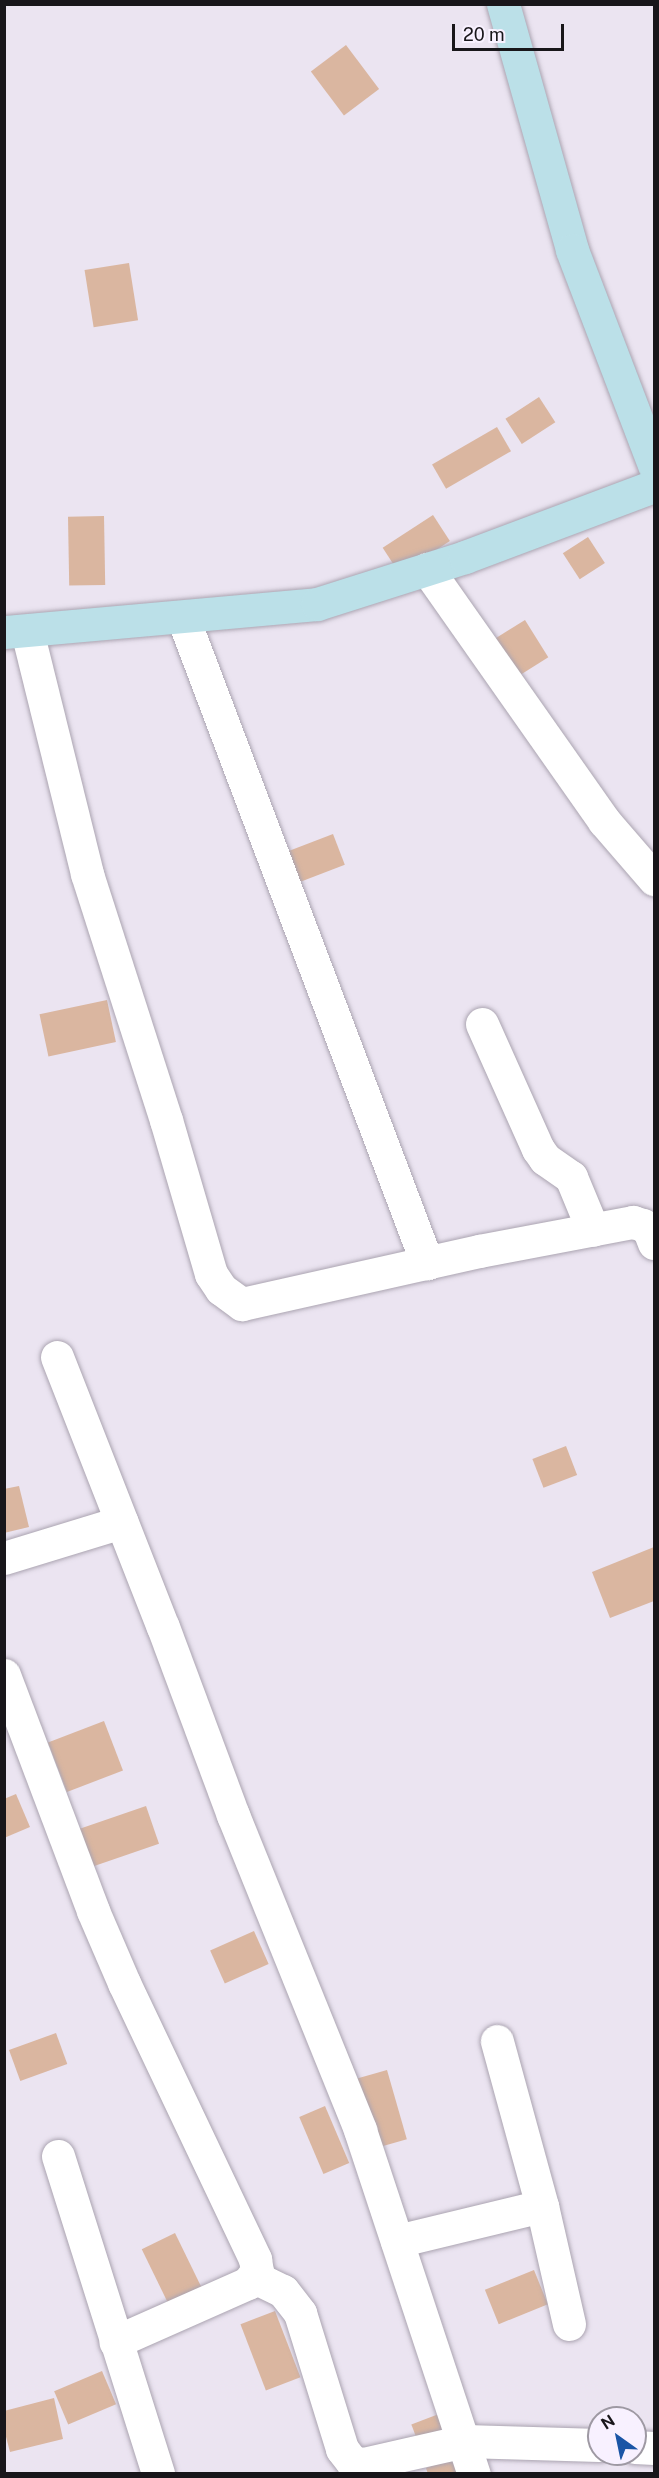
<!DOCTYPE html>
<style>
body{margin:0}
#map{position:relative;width:659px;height:2478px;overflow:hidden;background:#ebe4f1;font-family:"Public Sans",sans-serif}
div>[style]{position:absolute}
.building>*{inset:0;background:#dab6a0;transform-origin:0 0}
.roads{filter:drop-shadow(0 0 2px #aba4b1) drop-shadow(0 0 2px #aba4b1)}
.street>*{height:33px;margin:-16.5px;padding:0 16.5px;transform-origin:16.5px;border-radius:16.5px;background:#fff}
.secondary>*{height:33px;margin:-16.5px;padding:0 16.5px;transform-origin:16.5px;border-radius:16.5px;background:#bbe0e8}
span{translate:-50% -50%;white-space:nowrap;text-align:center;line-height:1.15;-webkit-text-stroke:6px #f8f1ff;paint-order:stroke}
.frame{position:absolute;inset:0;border:6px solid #18161a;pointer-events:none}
.north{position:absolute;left:587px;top:2406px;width:60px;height:60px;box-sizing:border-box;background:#f8f1ff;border:2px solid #9e99a3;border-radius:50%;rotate:327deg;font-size:16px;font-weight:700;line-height:24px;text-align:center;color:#18161a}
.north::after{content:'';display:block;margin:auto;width:21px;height:27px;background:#1a55a6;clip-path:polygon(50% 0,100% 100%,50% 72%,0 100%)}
.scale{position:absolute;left:452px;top:24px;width:112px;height:27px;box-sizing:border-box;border:3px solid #18161a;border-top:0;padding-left:8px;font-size:18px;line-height:21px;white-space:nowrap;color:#18161a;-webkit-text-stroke:4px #f8f1ff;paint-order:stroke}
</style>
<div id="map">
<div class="building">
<div style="left:346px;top:45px;width:55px;height:44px;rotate:53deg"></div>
<div style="left:129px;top:263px;width:58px;height:45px;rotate:81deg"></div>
<div style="left:539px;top:397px;width:30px;height:40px;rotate:57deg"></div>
<div style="left:497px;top:427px;width:28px;height:75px;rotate:60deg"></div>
<div style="left:433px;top:515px;width:31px;height:60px;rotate:57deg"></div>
<div style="left:104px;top:516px;width:69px;height:36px;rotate:89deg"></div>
<div style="left:588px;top:537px;width:31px;height:30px;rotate:57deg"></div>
<div style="left:525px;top:620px;width:44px;height:44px;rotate:58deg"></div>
<div style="left:333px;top:834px;width:33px;height:53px;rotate:69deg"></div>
<div style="left:107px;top:1000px;width:43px;height:69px;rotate:78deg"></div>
<div style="left:566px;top:1446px;width:31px;height:36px;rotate:69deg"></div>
<div style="clip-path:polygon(19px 1486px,29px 1527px,4px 1533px,4px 1489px)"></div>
<div style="clip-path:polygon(654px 1547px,654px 1601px,610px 1618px,592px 1572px)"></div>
<div style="left:104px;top:1721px;width:53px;height:60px;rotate:69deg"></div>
<div style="clip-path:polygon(16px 1794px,30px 1827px,4px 1838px,4px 1799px)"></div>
<div style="left:146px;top:1806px;width:40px;height:70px;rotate:71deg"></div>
<div style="left:254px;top:1931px;width:36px;height:48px;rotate:66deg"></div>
<div style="left:56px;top:2033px;width:33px;height:50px;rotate:70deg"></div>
<div style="left:387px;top:2070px;width:72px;height:31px;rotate:74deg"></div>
<div style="left:325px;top:2106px;width:62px;height:28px;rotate:67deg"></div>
<div style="left:175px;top:2233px;width:67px;height:37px;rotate:64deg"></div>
<div style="left:534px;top:2270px;width:37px;height:53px;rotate:68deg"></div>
<div style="left:275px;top:2311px;width:71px;height:37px;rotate:69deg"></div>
<div style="left:102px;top:2371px;width:36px;height:52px;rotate:67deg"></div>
<div style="clip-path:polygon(54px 2398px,63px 2439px,10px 2452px,4px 2429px,4px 2411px)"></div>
<div style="left:444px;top:2412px;width:22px;height:35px;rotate:69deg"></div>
<div style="clip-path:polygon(459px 2456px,465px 2474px,428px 2474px,426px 2468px)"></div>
</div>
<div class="roads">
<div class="street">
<div style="left:427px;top:569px;width:308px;rotate:54.9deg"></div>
<div style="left:604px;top:821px;width:77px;rotate:49.2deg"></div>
<div style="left:183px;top:618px;width:690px;rotate:69.28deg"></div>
<div style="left:27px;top:631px;width:250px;rotate:76.1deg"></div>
<div style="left:87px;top:874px;width:258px;rotate:72.2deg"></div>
<div style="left:166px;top:1120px;width:160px;rotate:73.7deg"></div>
<div style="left:211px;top:1274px;width:18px;rotate:56deg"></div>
<div style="left:221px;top:1289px;width:26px;rotate:36deg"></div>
<div style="left:242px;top:1304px;width:243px;rotate:-12.6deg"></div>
<div style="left:479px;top:1251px;width:157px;rotate:-10.7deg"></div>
<div style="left:633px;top:1222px;width:10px;rotate:17deg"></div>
<div style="left:643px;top:1225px;width:8px;rotate:40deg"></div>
<div style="left:649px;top:1230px;width:14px;rotate:69deg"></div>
<div style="left:482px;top:1024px;width:137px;rotate:65.9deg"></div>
<div style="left:538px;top:1149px;width:12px;rotate:55deg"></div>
<div style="left:545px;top:1159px;width:32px;rotate:35deg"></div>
<div style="left:571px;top:1177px;width:57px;rotate:67.5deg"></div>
<div style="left:57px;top:1357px;width:290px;rotate:68.6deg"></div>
<div style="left:163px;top:1627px;width:201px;rotate:69.6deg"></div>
<div style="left:233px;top:1815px;width:340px;rotate:68deg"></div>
<div style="left:360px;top:2130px;width:362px;rotate:71.7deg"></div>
<div style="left:4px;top:1558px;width:123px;rotate:-17deg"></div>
<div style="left:4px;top:1675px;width:252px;rotate:69.3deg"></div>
<div style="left:93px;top:1911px;width:78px;rotate:66.7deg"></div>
<div style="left:124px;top:1983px;width:306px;rotate:64.6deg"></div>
<div style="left:255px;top:2259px;width:12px;rotate:81deg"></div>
<div style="left:257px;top:2271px;width:15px;rotate:127deg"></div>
<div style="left:248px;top:2283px;width:145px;rotate:156.1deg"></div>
<div style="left:58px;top:2156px;width:333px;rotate:72.5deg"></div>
<div style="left:542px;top:2206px;width:121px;rotate:77.1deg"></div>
<div style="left:397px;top:2241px;width:149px;rotate:-13.6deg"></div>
<div style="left:542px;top:2206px;width:171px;rotate:-105.3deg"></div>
<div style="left:254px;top:2277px;width:32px;rotate:26deg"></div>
<div style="left:283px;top:2291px;width:28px;rotate:52deg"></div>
<div style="left:300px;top:2313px;width:142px;rotate:72.8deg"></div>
<div style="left:342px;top:2449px;width:16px;rotate:52deg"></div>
<div style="left:352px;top:2462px;width:11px;rotate:10deg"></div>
<div style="left:363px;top:2464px;width:105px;rotate:-12.7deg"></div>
<div style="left:465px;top:2441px;width:134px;rotate:1.7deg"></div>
<div style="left:635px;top:2447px;width:19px;rotate:3deg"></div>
</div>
<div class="secondary">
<div style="left:503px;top:4px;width:255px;rotate:74.3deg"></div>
<div style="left:572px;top:250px;width:230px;rotate:69.1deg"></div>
<div style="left:4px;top:632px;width:314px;rotate:-5.1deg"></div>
<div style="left:317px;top:604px;width:155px;rotate:-17.6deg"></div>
<div style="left:465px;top:557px;width:202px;rotate:-20.6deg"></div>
</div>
</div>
<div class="frame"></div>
<div class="north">N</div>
<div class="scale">20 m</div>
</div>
